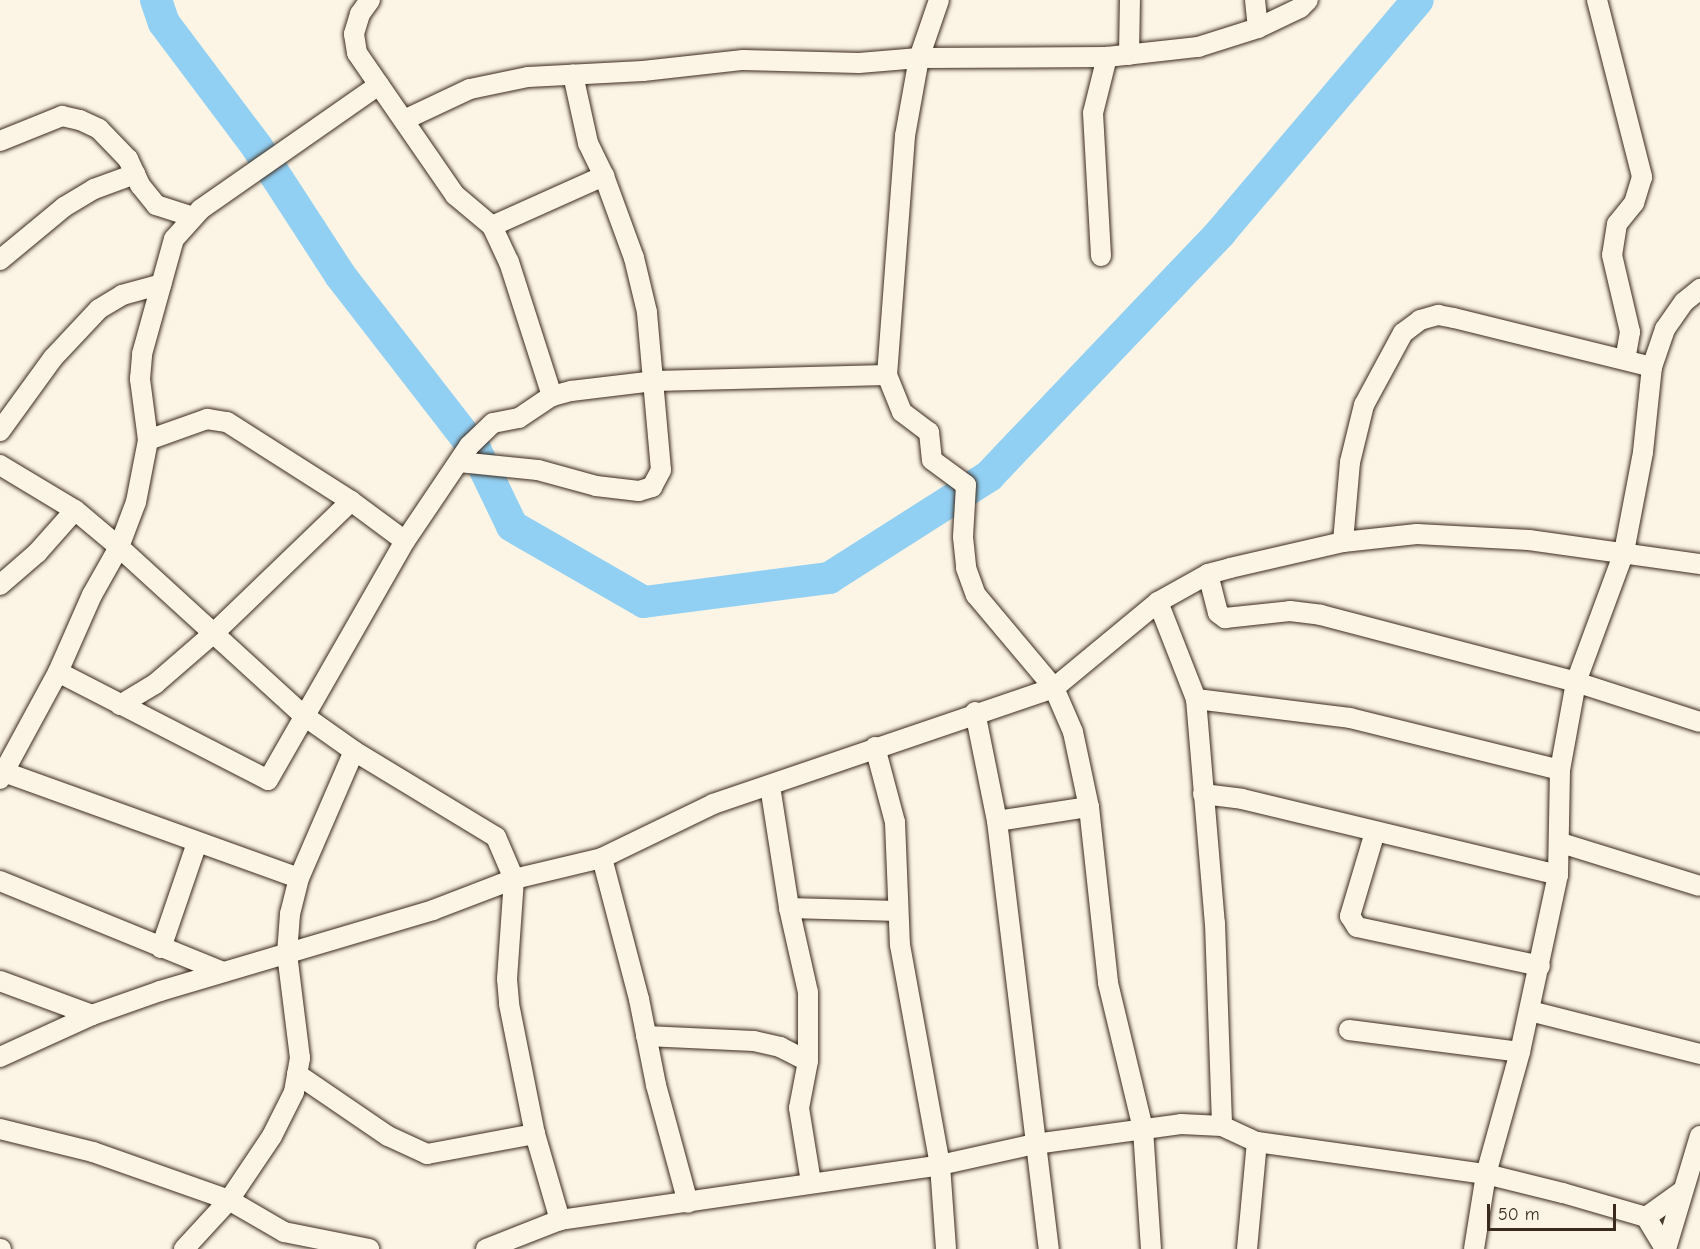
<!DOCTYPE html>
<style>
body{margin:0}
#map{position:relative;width:1700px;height:1249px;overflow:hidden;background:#fcf5e5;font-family:"Comic Neue",sans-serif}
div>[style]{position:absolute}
.river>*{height:32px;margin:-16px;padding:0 16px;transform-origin:16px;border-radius:16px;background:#92d0f3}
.roads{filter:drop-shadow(0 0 2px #3b2a1e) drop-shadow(0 0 2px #3b2a1e)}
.minor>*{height:20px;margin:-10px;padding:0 10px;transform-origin:10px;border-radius:10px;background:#fcf5e5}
span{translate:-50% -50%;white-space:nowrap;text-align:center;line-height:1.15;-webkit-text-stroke:6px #fcf5e5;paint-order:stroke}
.scale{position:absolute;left:1487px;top:1204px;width:129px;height:27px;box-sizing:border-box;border:3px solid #3b2a1e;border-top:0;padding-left:8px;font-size:18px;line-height:21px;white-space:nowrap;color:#3b2a1e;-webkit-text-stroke:4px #fcf5e5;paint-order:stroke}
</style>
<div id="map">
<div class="river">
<div style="left:156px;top:0;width:24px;rotate:71deg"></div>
<div style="left:164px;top:23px;width:155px;rotate:53.1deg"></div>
<div style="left:257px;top:147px;width:153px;rotate:57deg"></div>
<div style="left:340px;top:275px;width:220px;rotate:52.2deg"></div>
<div style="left:475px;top:449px;width:85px;rotate:64.3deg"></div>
<div style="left:512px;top:526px;width:152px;rotate:29.9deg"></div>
<div style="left:644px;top:602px;width:187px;rotate:-7.4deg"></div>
<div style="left:829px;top:578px;width:190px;rotate:-32.5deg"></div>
<div style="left:989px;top:476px;width:337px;rotate:-46.4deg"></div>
<div style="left:1221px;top:232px;width:304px;rotate:-49.7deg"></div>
</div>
<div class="roads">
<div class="minor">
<div style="left:370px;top:0;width:17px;rotate:126deg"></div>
<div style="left:360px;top:14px;width:21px;rotate:107deg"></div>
<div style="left:354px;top:34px;width:19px;rotate:81deg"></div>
<div style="left:357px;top:53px;width:173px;rotate:55.4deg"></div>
<div style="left:455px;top:195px;width:48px;rotate:40deg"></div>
<div style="left:492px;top:226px;width:40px;rotate:65deg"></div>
<div style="left:509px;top:262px;width:141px;rotate:72.2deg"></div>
<div style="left:939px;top:0;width:61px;rotate:109deg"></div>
<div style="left:919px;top:58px;width:79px;rotate:100.2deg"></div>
<div style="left:905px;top:136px;width:240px;rotate:94.3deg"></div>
<div style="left:887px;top:375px;width:40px;rotate:68deg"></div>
<div style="left:902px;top:412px;width:34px;rotate:37deg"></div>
<div style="left:929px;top:432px;width:28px;rotate:84deg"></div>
<div style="left:932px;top:460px;width:42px;rotate:36.3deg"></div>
<div style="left:966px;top:485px;width:52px;rotate:93.3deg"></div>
<div style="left:963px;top:537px;width:31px;rotate:84deg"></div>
<div style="left:966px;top:568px;width:29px;rotate:70deg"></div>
<div style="left:976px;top:595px;width:121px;rotate:50deg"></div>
<div style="left:1054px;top:688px;width:48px;rotate:66.6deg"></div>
<div style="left:1073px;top:732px;width:77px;rotate:78deg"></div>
<div style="left:1089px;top:807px;width:177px;rotate:83.8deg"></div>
<div style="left:1108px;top:983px;width:150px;rotate:76.5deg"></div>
<div style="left:1143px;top:1129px;width:120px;rotate:86.2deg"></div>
<div style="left:1255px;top:0;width:28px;rotate:84deg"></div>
<div style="left:1597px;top:0;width:183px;rotate:75.7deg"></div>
<div style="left:1642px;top:177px;width:27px;rotate:107deg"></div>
<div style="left:1634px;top:203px;width:27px;rotate:129deg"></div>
<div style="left:1617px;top:224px;width:31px;rotate:99deg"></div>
<div style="left:1612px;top:255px;width:79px;rotate:76.8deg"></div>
<div style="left:1630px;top:332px;width:28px;rotate:100deg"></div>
<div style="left:1129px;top:55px;width:55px;rotate:-89deg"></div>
<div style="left:404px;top:120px;width:73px;rotate:-25.2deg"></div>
<div style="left:470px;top:89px;width:59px;rotate:-11.7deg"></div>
<div style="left:528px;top:77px;width:115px;rotate:-3deg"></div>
<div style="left:643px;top:71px;width:101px;rotate:-6.3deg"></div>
<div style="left:743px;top:60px;width:116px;rotate:1.5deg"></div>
<div style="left:859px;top:63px;width:60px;rotate:-4.8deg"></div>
<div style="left:919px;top:58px;width:188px;rotate:-0.3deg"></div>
<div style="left:1107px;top:57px;width:92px;rotate:-6.3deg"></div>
<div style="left:1198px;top:47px;width:63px;rotate:-17.6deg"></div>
<div style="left:1258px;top:28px;width:47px;rotate:-25.5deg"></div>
<div style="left:1300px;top:8px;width:11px;rotate:-45deg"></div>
<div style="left:0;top:141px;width:67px;rotate:-22deg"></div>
<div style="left:62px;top:116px;width:18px;rotate:13deg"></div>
<div style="left:80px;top:120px;width:21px;rotate:25deg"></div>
<div style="left:99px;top:129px;width:42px;rotate:46deg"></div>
<div style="left:128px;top:159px;width:29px;rotate:65deg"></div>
<div style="left:140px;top:185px;width:26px;rotate:51deg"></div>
<div style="left:156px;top:205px;width:39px;rotate:18deg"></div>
<div style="left:492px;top:226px;width:123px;rotate:-24.1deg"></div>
<div style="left:1101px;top:256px;width:143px;rotate:-93.2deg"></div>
<div style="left:1093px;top:113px;width:58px;rotate:-76deg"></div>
<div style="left:0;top:260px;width:83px;rotate:-39.6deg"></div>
<div style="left:64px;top:207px;width:35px;rotate:-31deg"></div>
<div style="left:94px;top:189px;width:44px;rotate:-20.1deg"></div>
<div style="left:0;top:431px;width:90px;rotate:-54deg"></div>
<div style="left:53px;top:358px;width:67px;rotate:-46.8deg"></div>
<div style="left:99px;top:309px;width:27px;rotate:-31deg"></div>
<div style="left:122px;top:295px;width:41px;rotate:-15.4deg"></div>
<div style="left:148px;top:440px;width:63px;rotate:-19.6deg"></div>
<div style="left:207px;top:419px;width:20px;rotate:9deg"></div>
<div style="left:227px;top:422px;width:147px;rotate:32.5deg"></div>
<div style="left:351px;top:501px;width:67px;rotate:36.5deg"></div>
<div style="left:459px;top:462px;width:79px;rotate:5.8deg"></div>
<div style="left:538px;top:470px;width:60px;rotate:15.4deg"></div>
<div style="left:596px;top:486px;width:43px;rotate:6.6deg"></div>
<div style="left:639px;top:491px;width:14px;rotate:-17deg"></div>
<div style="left:652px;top:487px;width:19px;rotate:-62deg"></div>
<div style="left:661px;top:470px;width:159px;rotate:-95.1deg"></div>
<div style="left:647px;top:312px;width:56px;rotate:-103.5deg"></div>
<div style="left:634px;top:258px;width:87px;rotate:-110.1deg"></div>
<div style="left:604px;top:176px;width:37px;rotate:-116deg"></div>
<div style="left:588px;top:143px;width:70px;rotate:-102.4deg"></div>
<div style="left:0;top:465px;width:87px;rotate:31deg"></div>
<div style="left:75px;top:510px;width:57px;rotate:40.1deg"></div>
<div style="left:119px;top:547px;width:249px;rotate:42.4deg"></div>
<div style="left:303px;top:715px;width:62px;rotate:35.2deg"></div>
<div style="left:354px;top:751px;width:166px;rotate:31.2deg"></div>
<div style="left:496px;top:837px;width:46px;rotate:66.8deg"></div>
<div style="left:514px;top:879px;width:100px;rotate:94deg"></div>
<div style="left:507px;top:979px;width:25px;rotate:85deg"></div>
<div style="left:509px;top:1004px;width:133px;rotate:78.7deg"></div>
<div style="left:535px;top:1134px;width:90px;rotate:73.8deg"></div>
<div style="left:1343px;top:542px;width:80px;rotate:-85deg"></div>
<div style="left:1350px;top:462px;width:59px;rotate:-76.2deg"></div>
<div style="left:1364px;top:405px;width:82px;rotate:-61.6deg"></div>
<div style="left:1403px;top:333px;width:21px;rotate:-37deg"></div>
<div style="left:1420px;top:320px;width:19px;rotate:-16deg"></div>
<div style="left:1438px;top:315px;width:16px;rotate:11deg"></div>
<div style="left:1454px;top:318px;width:204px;rotate:13.9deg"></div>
<div style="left:1208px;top:574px;width:40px;rotate:75.6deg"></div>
<div style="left:1218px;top:613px;width:9px;rotate:36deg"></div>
<div style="left:1225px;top:618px;width:65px;rotate:-6.1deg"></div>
<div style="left:1290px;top:611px;width:31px;rotate:7deg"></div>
<div style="left:1321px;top:615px;width:264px;rotate:14.7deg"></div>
<div style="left:1576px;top:682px;width:130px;rotate:17.9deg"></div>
<div style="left:0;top:585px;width:49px;rotate:-40.9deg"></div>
<div style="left:37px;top:553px;width:57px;rotate:-48.5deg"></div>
<div style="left:1158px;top:602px;width:104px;rotate:68.6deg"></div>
<div style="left:1196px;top:699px;width:225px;rotate:85.2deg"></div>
<div style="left:1215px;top:923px;width:203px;rotate:88deg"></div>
<div style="left:58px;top:672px;width:236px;rotate:27.2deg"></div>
<div style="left:268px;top:780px;width:275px;rotate:-60.2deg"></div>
<div style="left:405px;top:541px;width:115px;rotate:-56deg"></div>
<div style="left:469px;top:446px;width:33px;rotate:-44deg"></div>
<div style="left:493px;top:423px;width:26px;rotate:-11deg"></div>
<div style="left:519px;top:418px;width:40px;rotate:-34deg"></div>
<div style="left:552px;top:396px;width:20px;rotate:-15deg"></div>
<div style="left:571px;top:391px;width:85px;rotate:-6.8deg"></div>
<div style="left:655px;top:381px;width:232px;rotate:-1.5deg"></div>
<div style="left:1196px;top:699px;width:155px;rotate:7deg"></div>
<div style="left:1350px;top:718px;width:216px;rotate:13.9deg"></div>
<div style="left:120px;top:705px;width:41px;rotate:-31deg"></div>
<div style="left:155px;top:684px;width:79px;rotate:-40.9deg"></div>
<div style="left:215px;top:632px;width:189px;rotate:-43.9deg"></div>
<div style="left:975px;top:712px;width:111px;rotate:78.6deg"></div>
<div style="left:997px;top:821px;width:431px;rotate:83.1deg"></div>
<div style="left:875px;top:747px;width:78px;rotate:75.1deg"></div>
<div style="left:895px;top:822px;width:123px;rotate:87.7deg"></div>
<div style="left:900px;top:945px;width:224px;rotate:79.7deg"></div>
<div style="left:940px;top:1165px;width:84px;rotate:85.9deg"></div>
<div style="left:4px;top:772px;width:313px;rotate:19.8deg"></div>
<div style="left:0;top:779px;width:122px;rotate:-61.5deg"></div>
<div style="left:58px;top:672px;width:84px;rotate:-66.2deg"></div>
<div style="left:92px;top:595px;width:55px;rotate:-60.6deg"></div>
<div style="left:119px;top:547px;width:48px;rotate:-69.3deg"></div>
<div style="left:136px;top:502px;width:63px;rotate:-79deg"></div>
<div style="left:148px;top:440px;width:62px;rotate:-97.5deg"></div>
<div style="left:140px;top:379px;width:25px;rotate:-85deg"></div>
<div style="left:142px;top:354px;width:119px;rotate:-74.5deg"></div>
<div style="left:174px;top:239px;width:40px;rotate:-48deg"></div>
<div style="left:201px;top:209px;width:217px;rotate:-34.9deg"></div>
<div style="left:770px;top:786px;width:123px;rotate:81.1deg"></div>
<div style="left:789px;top:908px;width:86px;rotate:77.3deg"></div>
<div style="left:808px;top:992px;width:69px;rotate:90deg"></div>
<div style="left:808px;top:1061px;width:48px;rotate:100.8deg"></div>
<div style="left:799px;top:1108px;width:75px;rotate:80.8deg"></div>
<div style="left:1203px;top:794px;width:39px;rotate:7deg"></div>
<div style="left:1242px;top:799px;width:325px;rotate:13.5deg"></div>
<div style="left:997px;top:821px;width:93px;rotate:-8.7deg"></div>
<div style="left:1375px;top:832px;width:88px;rotate:106.6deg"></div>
<div style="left:1350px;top:916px;width:13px;rotate:58deg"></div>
<div style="left:1357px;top:927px;width:187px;rotate:12deg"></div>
<div style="left:1561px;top:843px;width:145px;rotate:17.2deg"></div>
<div style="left:602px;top:858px;width:146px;rotate:75.3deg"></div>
<div style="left:639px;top:999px;width:88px;rotate:78.8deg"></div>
<div style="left:656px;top:1085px;width:122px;rotate:74.8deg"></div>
<div style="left:0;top:881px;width:241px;rotate:22.2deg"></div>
<div style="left:789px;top:908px;width:109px;rotate:1.6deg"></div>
<div style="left:161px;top:948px;width:111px;rotate:-71.1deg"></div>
<div style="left:0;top:981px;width:98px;rotate:20.3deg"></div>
<div style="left:1530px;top:1011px;width:175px;rotate:14.2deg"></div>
<div style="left:1349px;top:1030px;width:172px;rotate:7.3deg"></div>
<div style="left:646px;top:1036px;width:108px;rotate:2.7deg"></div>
<div style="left:754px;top:1041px;width:27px;rotate:13deg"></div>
<div style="left:780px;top:1047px;width:31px;rotate:27deg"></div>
<div style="left:0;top:1057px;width:101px;rotate:-24.5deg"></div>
<div style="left:92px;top:1015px;width:72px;rotate:-19.4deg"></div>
<div style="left:160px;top:991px;width:285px;rotate:-16.5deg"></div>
<div style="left:433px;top:910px;width:87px;rotate:-20.9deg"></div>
<div style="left:514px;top:879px;width:90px;rotate:-13.4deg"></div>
<div style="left:602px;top:858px;width:123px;rotate:-25.9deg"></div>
<div style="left:713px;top:804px;width:360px;rotate:-18.8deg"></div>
<div style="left:1054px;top:688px;width:135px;rotate:-39.6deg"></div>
<div style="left:1158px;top:602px;width:57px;rotate:-29.2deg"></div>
<div style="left:1208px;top:574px;width:23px;rotate:-15deg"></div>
<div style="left:1230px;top:568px;width:116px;rotate:-13deg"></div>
<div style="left:1343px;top:542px;width:74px;rotate:-6.2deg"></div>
<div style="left:1417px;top:534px;width:112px;rotate:3.1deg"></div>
<div style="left:1529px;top:540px;width:173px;rotate:8deg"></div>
<div style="left:297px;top:1074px;width:110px;rotate:34.3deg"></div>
<div style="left:388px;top:1136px;width:43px;rotate:24.8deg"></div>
<div style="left:427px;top:1154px;width:110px;rotate:-10.5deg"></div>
<div style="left:0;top:1129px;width:96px;rotate:13.9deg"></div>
<div style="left:93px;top:1152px;width:144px;rotate:19.4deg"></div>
<div style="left:229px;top:1200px;width:64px;rotate:30.2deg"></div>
<div style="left:284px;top:1232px;width:87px;rotate:11.3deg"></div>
<div style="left:1646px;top:1217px;width:43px;rotate:-35.5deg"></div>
<div style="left:0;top:1249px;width:1px"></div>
<div style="left:184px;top:1249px;width:67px;rotate:-47.4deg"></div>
<div style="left:229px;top:1200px;width:77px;rotate:-56.1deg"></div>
<div style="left:272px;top:1136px;width:49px;rotate:-63.4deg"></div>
<div style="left:294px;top:1092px;width:35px;rotate:-80deg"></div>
<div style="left:300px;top:1058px;width:105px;rotate:-97.1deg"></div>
<div style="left:287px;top:954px;width:40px;rotate:-85.7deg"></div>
<div style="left:290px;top:914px;width:37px;rotate:-76deg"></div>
<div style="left:299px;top:878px;width:138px;rotate:-66.6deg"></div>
<div style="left:486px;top:1249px;width:79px;rotate:-21.4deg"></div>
<div style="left:560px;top:1220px;width:384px;rotate:-8.2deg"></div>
<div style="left:940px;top:1165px;width:97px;rotate:-12.5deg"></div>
<div style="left:1035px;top:1144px;width:147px;rotate:-7.8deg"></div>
<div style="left:1181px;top:1124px;width:41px;rotate:2.8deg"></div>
<div style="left:1222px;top:1126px;width:38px;rotate:25deg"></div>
<div style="left:1257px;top:1142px;width:231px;rotate:8deg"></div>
<div style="left:1486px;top:1174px;width:79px;rotate:13.9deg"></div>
<div style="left:1563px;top:1193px;width:86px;rotate:16.1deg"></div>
<div style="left:1646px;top:1217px;width:37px;rotate:59deg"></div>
<div style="left:1247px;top:1249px;width:107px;rotate:-84.7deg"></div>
<div style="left:1474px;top:1249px;width:76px;rotate:-80.9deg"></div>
<div style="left:1486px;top:1174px;width:127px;rotate:-74.4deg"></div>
<div style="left:1520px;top:1052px;width:181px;rotate:-77.9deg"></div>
<div style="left:1558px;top:875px;width:105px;rotate:-88.9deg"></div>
<div style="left:1560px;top:770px;width:89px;rotate:-79.7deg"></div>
<div style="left:1576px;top:682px;width:139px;rotate:-69.7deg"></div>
<div style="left:1624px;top:552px;width:102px;rotate:-79.2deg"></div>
<div style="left:1643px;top:452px;width:85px;rotate:-84deg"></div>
<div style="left:1652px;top:367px;width:40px;rotate:-71.1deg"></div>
<div style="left:1665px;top:329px;width:33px;rotate:-55deg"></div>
<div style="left:1684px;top:302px;width:21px;rotate:-39deg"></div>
<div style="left:1666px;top:1249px;width:118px;rotate:-73.3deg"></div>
</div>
</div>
<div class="scale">50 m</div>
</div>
